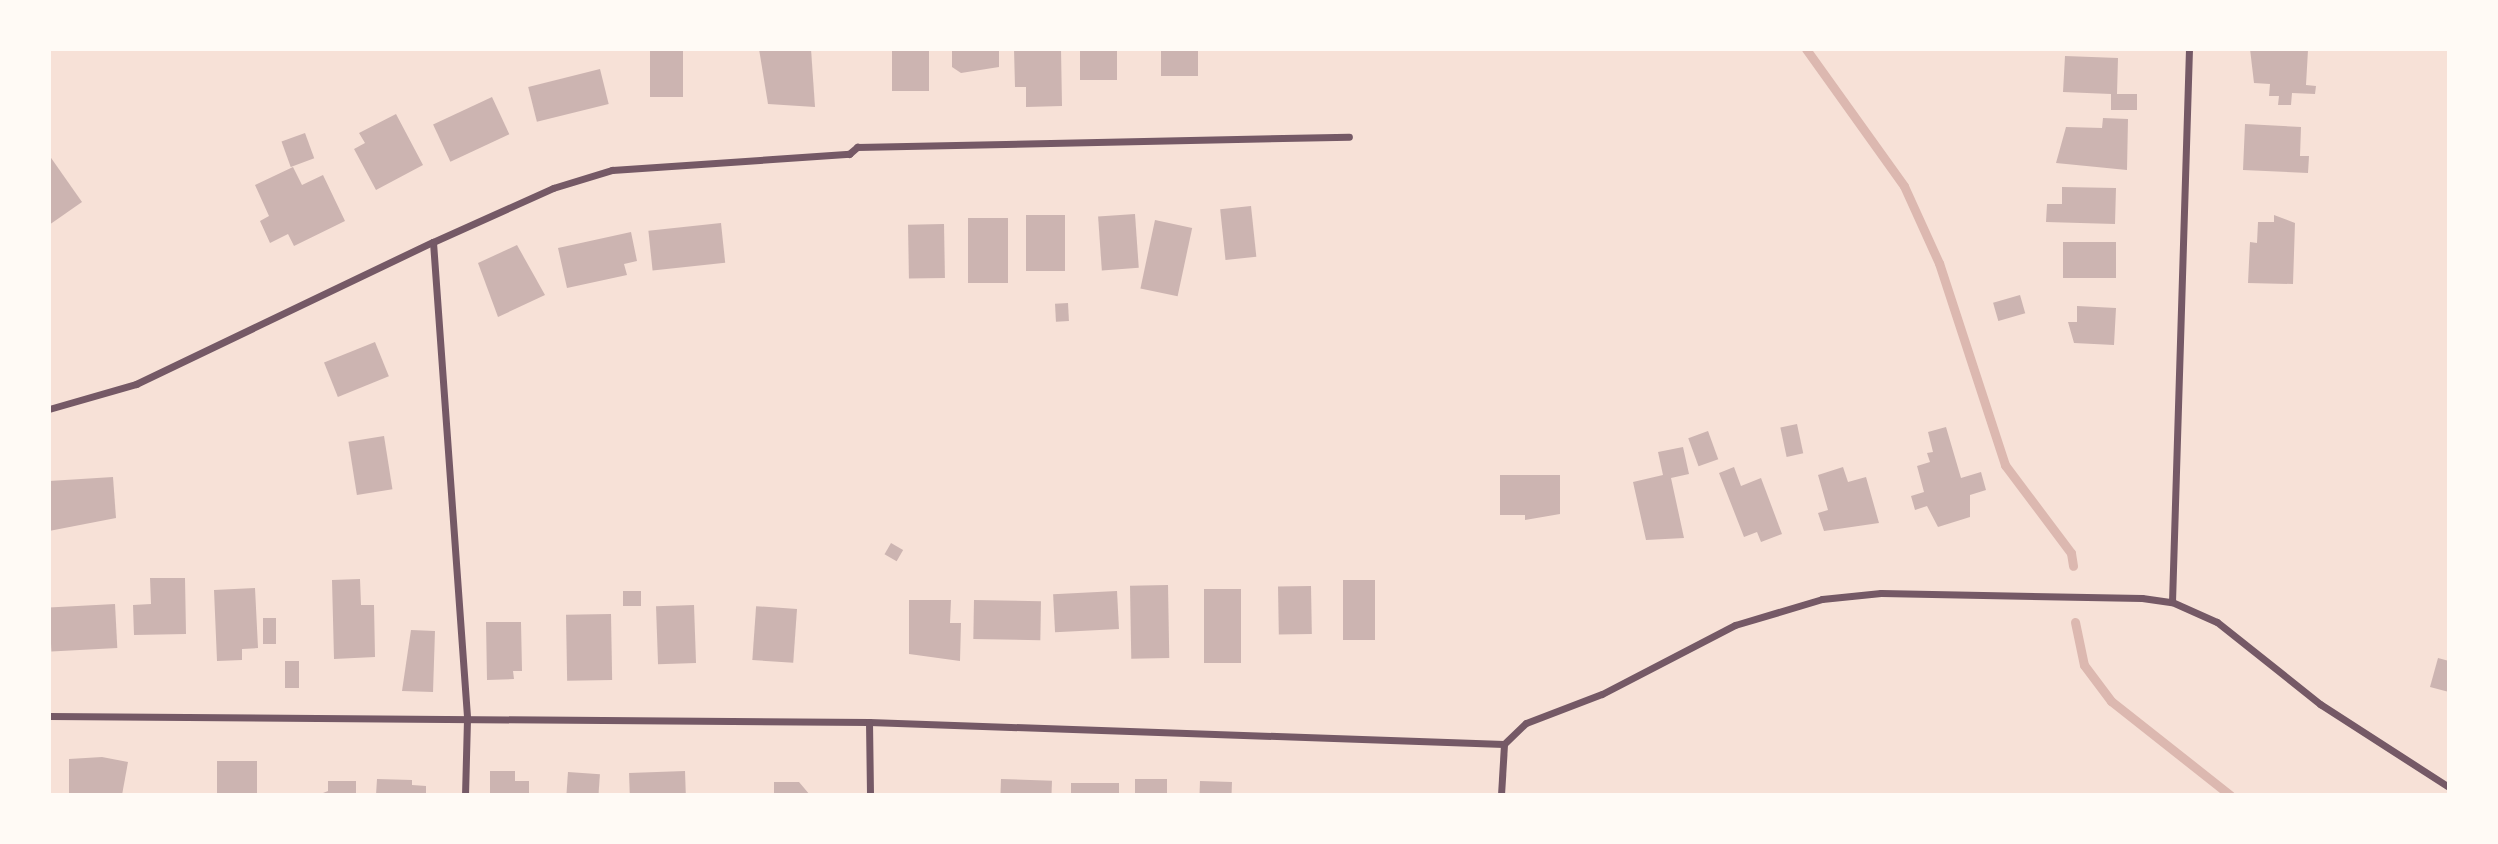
<!DOCTYPE html>
<style>
body{margin:0}
#map{position:relative;width:2498px;height:844px;overflow:hidden;background:#f7e1d7;font-family:"IBM Plex Serif",serif}
div>[style]{position:absolute}
.stream>*{height:9px;margin:-4.5px;padding:0 4.5px;transform-origin:4.5px;border-radius:4.5px;background:#dcb8b0}
.building>*{inset:0;background:#ccb4b1;transform-origin:0 0}
.minor>*{height:7px;margin:-3.5px;padding:0 3.5px;transform-origin:3.5px;border-radius:3.5px;background:#755966}
span{translate:-50% -50%;white-space:nowrap;text-align:center;line-height:1.15;-webkit-text-stroke:6px #fffaf5;paint-order:stroke}
.frame{position:absolute;inset:0;border:51px solid #fffaf5;pointer-events:none}
</style>
<div id="map">
<div class="stream">
<div style="left:1806px;top:49px;width:168px;rotate:54.4deg"></div>
<div style="left:1904px;top:186px;width:85px;rotate:65.6deg"></div>
<div style="left:1939px;top:263px;width:213px;rotate:71.9deg"></div>
<div style="left:2005px;top:465px;width:110px;rotate:53.1deg"></div>
<div style="left:2071px;top:553px;width:13px;rotate:81deg"></div>
<div style="left:2075px;top:622px;width:44px;rotate:78.2deg"></div>
<div style="left:2084px;top:665px;width:45px;rotate:53.1deg"></div>
<div style="left:2111px;top:701px;width:152px;rotate:38.3deg"></div>
</div>
<div class="building">
<div style="left:650px;top:49px;width:33px;height:48px"></div>
<div style="clip-path:polygon(759px 49px,811px 49px,815px 107px,768px 104px)"></div>
<div style="left:892px;top:49px;width:37px;height:42px"></div>
<div style="clip-path:polygon(952px 49px,999px 49px,999px 67px,961px 73px,952px 67px)"></div>
<div style="clip-path:polygon(1014px 49px,1061px 49px,1062px 106px,1026px 107px,1026px 87px,1015px 87px)"></div>
<div style="left:1080px;top:49px;width:37px;height:31px"></div>
<div style="left:1161px;top:49px;width:37px;height:27px"></div>
<div style="clip-path:polygon(2250px 49px,2308px 50px,2306px 85px,2316px 86px,2315px 94px,2292px 93px,2291px 105px,2278px 105px,2279px 96px,2269px 96px,2270px 84px,2254px 83px)"></div>
<div style="clip-path:polygon(2065px 56px,2118px 58px,2117px 94px,2137px 94px,2137px 110px,2111px 110px,2111px 94px,2063px 92px)"></div>
<div style="left:600px;top:69px;width:36px;height:74px;rotate:76deg"></div>
<div style="left:492px;top:97px;width:41px;height:65px;rotate:65deg"></div>
<div style="clip-path:polygon(396px 114px,423px 165px,376px 190px,354px 149px,365px 143px,359px 133px)"></div>
<div style="clip-path:polygon(2103px 118px,2128px 119px,2127px 170px,2056px 163px,2066px 127px,2102px 128px)"></div>
<div style="clip-path:polygon(2245px 124px,2301px 127px,2300px 156px,2309px 156px,2308px 173px,2243px 170px)"></div>
<div style="left:305px;top:133px;width:27px;height:25px;rotate:70deg"></div>
<div style="clip-path:polygon(49px 155px,82px 202px,49px 225px)"></div>
<div style="clip-path:polygon(293px 167px,302px 185px,323px 175px,345px 221px,294px 246px,288px 234px,270px 243px,260px 221px,269px 216px,255px 185px)"></div>
<div style="clip-path:polygon(2062px 187px,2116px 188px,2115px 224px,2046px 222px,2047px 204px,2062px 204px)"></div>
<div style="left:1251px;top:206px;width:51px;height:31px;rotate:84deg"></div>
<div style="left:1135px;top:214px;width:54px;height:37px;rotate:86deg"></div>
<div style="left:1026px;top:215px;width:39px;height:56px"></div>
<div style="clip-path:polygon(2274px 215px,2295px 223px,2293px 284px,2248px 283px,2250px 242px,2257px 243px,2258px 222px,2274px 222px)"></div>
<div style="left:968px;top:218px;width:40px;height:65px"></div>
<div style="left:1155px;top:220px;width:38px;height:70px;rotate:12deg"></div>
<div style="left:721px;top:223px;width:40px;height:73px;rotate:84deg"></div>
<div style="left:944px;top:224px;width:54px;height:36px;rotate:89deg"></div>
<div style="clip-path:polygon(631px 232px,637px 261px,624px 264px,627px 275px,567px 288px,558px 248px)"></div>
<div style="left:2063px;top:242px;width:53px;height:36px"></div>
<div style="clip-path:polygon(517px 245px,545px 295px,498px 317px,478px 263px)"></div>
<div style="left:2020px;top:295px;width:19px;height:28px;rotate:74deg"></div>
<div style="left:1068px;top:303px;width:18px;height:13px;rotate:87deg"></div>
<div style="clip-path:polygon(2077px 306px,2116px 308px,2114px 345px,2074px 343px,2068px 322px,2077px 322px)"></div>
<div style="left:375px;top:342px;width:37px;height:55px;rotate:68deg"></div>
<div style="left:1797px;top:424px;width:30px;height:17px;rotate:78deg"></div>
<div style="clip-path:polygon(1946px 427px,1961px 478px,1981px 472px,1986px 490px,1970px 495px,1970px 517px,1938px 527px,1927px 506px,1915px 510px,1911px 496px,1924px 492px,1917px 466px,1930px 462px,1927px 453px,1933px 452px,1928px 432px)"></div>
<div style="left:1708px;top:431px;width:30px;height:21px;rotate:70deg"></div>
<div style="left:384px;top:436px;width:54px;height:36px;rotate:81deg"></div>
<div style="clip-path:polygon(1683px 447px,1689px 474px,1671px 478px,1684px 538px,1646px 540px,1633px 482px,1663px 475px,1658px 452px)"></div>
<div style="clip-path:polygon(1734px 467px,1741px 486px,1761px 478px,1782px 534px,1761px 542px,1757px 532px,1744px 537px,1719px 473px)"></div>
<div style="clip-path:polygon(1843px 467px,1848px 482px,1866px 477px,1879px 523px,1824px 531px,1818px 513px,1828px 510px,1818px 475px)"></div>
<div style="clip-path:polygon(1500px 475px,1560px 475px,1560px 514px,1525px 520px,1525px 515px,1500px 515px)"></div>
<div style="clip-path:polygon(113px 477px,116px 518px,49px 531px,49px 481px)"></div>
<div style="left:891px;top:543px;width:14px;height:13px;rotate:30deg"></div>
<div style="clip-path:polygon(150px 578px,185px 578px,186px 634px,134px 635px,133px 605px,151px 604px)"></div>
<div style="clip-path:polygon(360px 579px,361px 605px,374px 605px,375px 657px,334px 659px,332px 580px)"></div>
<div style="left:1343px;top:580px;width:32px;height:60px"></div>
<div style="left:1168px;top:585px;width:73px;height:38px;rotate:89deg"></div>
<div style="left:1311px;top:586px;width:48px;height:33px;rotate:89deg"></div>
<div style="clip-path:polygon(255px 588px,258px 648px,242px 649px,242px 660px,217px 661px,214px 590px)"></div>
<div style="left:1204px;top:589px;width:37px;height:74px"></div>
<div style="left:623px;top:591px;width:18px;height:15px"></div>
<div style="left:1117px;top:591px;width:38px;height:64px;rotate:87deg"></div>
<div style="clip-path:polygon(909px 600px,951px 600px,950px 623px,961px 623px,960px 661px,909px 654px)"></div>
<div style="left:974px;top:600px;width:67px;height:39px;rotate:1deg"></div>
<div style="left:115px;top:604px;width:44px;height:66px;rotate:87deg"></div>
<div style="left:694px;top:605px;width:58px;height:38px;rotate:88deg"></div>
<div style="left:797px;top:609px;width:54px;height:41px;rotate:94deg"></div>
<div style="left:611px;top:614px;width:66px;height:45px;rotate:89deg"></div>
<div style="left:263px;top:618px;width:13px;height:26px"></div>
<div style="clip-path:polygon(486px 622px,521px 622px,522px 671px,513px 671px,514px 679px,487px 680px)"></div>
<div style="clip-path:polygon(411px 630px,435px 631px,433px 692px,402px 691px)"></div>
<div style="clip-path:polygon(2438px 658px,2449px 661px,2449px 692px,2430px 687px)"></div>
<div style="left:285px;top:661px;width:14px;height:27px"></div>
<div style="clip-path:polygon(102px 757px,128px 762px,122px 795px,69px 795px,69px 759px)"></div>
<div style="left:257px;top:761px;width:34px;height:40px;rotate:90deg"></div>
<div style="clip-path:polygon(490px 771px,515px 771px,515px 781px,529px 781px,529px 795px,490px 795px)"></div>
<div style="left:685px;top:771px;width:24px;height:56px;rotate:88deg"></div>
<div style="left:568px;top:772px;width:32px;height:23px;rotate:4deg"></div>
<div style="clip-path:polygon(377px 779px,412px 780px,412px 785px,426px 786px,426px 795px,376px 795px)"></div>
<div style="left:1001px;top:779px;width:51px;height:16px;rotate:2deg"></div>
<div style="left:1135px;top:779px;width:32px;height:16px"></div>
<div style="clip-path:polygon(328px 781px,356px 781px,356px 795px,318px 795px,328px 791px)"></div>
<div style="left:1200px;top:781px;width:32px;height:14px;rotate:2deg"></div>
<div style="clip-path:polygon(774px 782px,799px 782px,810px 795px,774px 795px)"></div>
<div style="left:1119px;top:783px;width:12px;height:48px;rotate:90deg"></div>
</div>
<div class="minor">
<div style="left:433px;top:242px;width:478px;rotate:85.9deg"></div>
<div style="left:467px;top:719px;width:76px;rotate:91.5deg"></div>
<div style="left:49px;top:409px;width:91px;rotate:-16deg"></div>
<div style="left:136px;top:384px;width:329px;rotate:-25.6deg"></div>
<div style="left:433px;top:242px;width:132px;rotate:-24.2deg"></div>
<div style="left:553px;top:188px;width:62px;rotate:-17deg"></div>
<div style="left:612px;top:170px;width:238px;rotate:-3.9deg"></div>
<div style="left:849px;top:154px;width:11px;rotate:-41deg"></div>
<div style="left:857px;top:147px;width:492px;rotate:-1.2deg"></div>
<div style="left:2172px;top:602px;width:553px;rotate:-88.24deg"></div>
<div style="left:49px;top:716px;width:820px;rotate:0.42deg"></div>
<div style="left:869px;top:722px;width:635px;rotate:1.98deg"></div>
<div style="left:869px;top:722px;width:73px;rotate:89.2deg"></div>
<div style="left:1504px;top:744px;width:30px;rotate:-44deg"></div>
<div style="left:1526px;top:723px;width:81px;rotate:-20.9deg"></div>
<div style="left:1602px;top:694px;width:150px;rotate:-27.4deg"></div>
<div style="left:1735px;top:625px;width:91px;rotate:-16.6deg"></div>
<div style="left:1822px;top:599px;width:59px;rotate:-5.8deg"></div>
<div style="left:1881px;top:593px;width:261px;rotate:1.1deg"></div>
<div style="left:2142px;top:598px;width:30px;rotate:8deg"></div>
<div style="left:2172px;top:602px;width:49px;rotate:24deg"></div>
<div style="left:2217px;top:622px;width:132px;rotate:38.5deg"></div>
<div style="left:2320px;top:704px;width:153px;rotate:32.8deg"></div>
<div style="left:1501px;top:795px;width:51px;rotate:-86.6deg"></div>
</div>
<div class="frame"></div>
</div>
